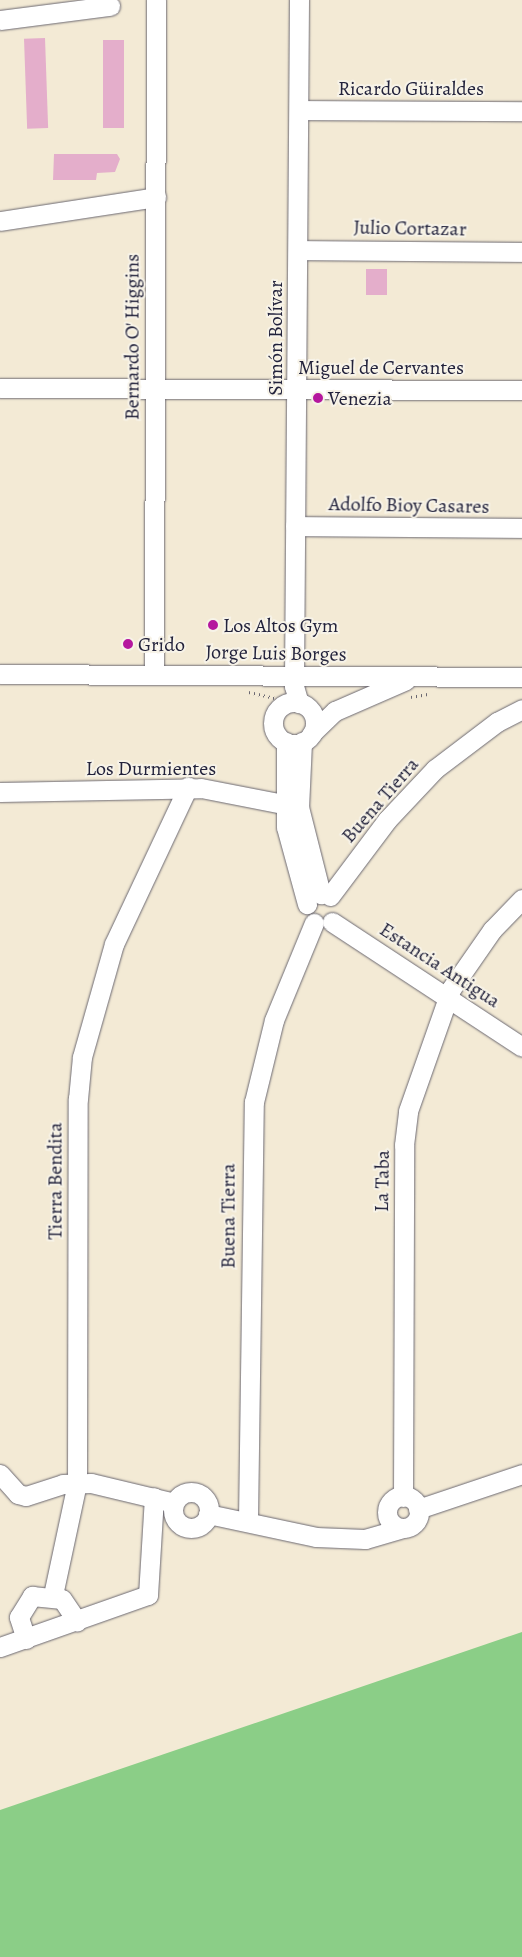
<!DOCTYPE html>
<meta charset="utf-8">
<style>
body{margin:0}
#map{position:relative;width:522px;height:1957px;overflow:hidden;background:#f3ead5;font-family:Alegreya,serif}
div>[style]{position:absolute}
.green>*{inset:0;background:#8bce87}
.building>*{inset:0;background:#e4aecb;transform-origin:0 0}
.path>*{height:2.5px;margin-top:-1.25px;transform-origin:0;background:repeating-linear-gradient(90deg,#6b6871 0 1px,transparent 0 5px)}
.roads{filter:drop-shadow(0 0 1px #6b6871) drop-shadow(0 0 1px #6b6871)}
.minor>*{height:19px;margin:-9.5px;padding:0 9.5px;transform-origin:9.5px;border-radius:9.5px;background:#fff}
.minor>.ring{margin:-9.5px;padding:0;box-sizing:content-box;background:none;border:19px solid #fff;border-radius:50%}
.dots>*{width:14px;height:14px;translate:-50% -50%;box-sizing:border-box;border:2px solid #f7f3e8;border-radius:50%}
span{translate:-50% -50%;white-space:nowrap;text-align:center;line-height:1.15;-webkit-text-stroke:4px #f7f3e8;paint-order:stroke}
.street-label{font-size:20px;color:#22223b}
.poi-label{font-size:20px;color:#22223b}
.left{translate:0 -50%;text-align:left}
</style>
<div id="map">
<div class="green">
<div style="clip-path:polygon(522px 1632px,522px 1957px,0 1957px,0 1810px)"></div>
</div>
<div class="building">
<div style="left:45px;top:38px;width:90px;height:21px;rotate:88deg"></div>
<div style="left:103px;top:40px;width:21px;height:88px"></div>
<div style="clip-path:polygon(54px 154px,117px 154px,120px 159px,115px 172px,97px 173px,96px 180px,53px 180px)"></div>
<div style="left:366px;top:269px;width:21px;height:26px"></div>
</div>
<div class="path">
<div style="left:249px;top:692px;width:32px;rotate:13deg"></div>
<div style="left:411px;top:697px;width:17px;rotate:-10deg"></div>
</div>
<div class="roads">
<div class="minor">
<div style="left:299px;top:0;width:686px;rotate:90.42deg"></div>
<div style="left:294px;top:686px;width:18px;rotate:74deg"></div>
<div style="left:0;top:20px;width:111px;rotate:-7.3deg"></div>
<div style="left:299px;top:110px;width:223px;rotate:0.3deg"></div>
<div style="left:0;top:221px;width:158px;rotate:-8.7deg"></div>
<div style="left:298px;top:250px;width:224px;rotate:0.5deg"></div>
<div style="left:0;top:388px;width:522px;rotate:0.22deg"></div>
<div style="left:295px;top:526px;width:227px;rotate:0.5deg"></div>
<div style="left:0;top:674px;width:522px;rotate:0.33deg"></div>
<div style="left:154px;top:674px;width:674px;rotate:-89.83deg"></div>
<div class="ring" style="left:273px;top:702px;width:23px;height:23px"></div>
<div style="left:312px;top:733px;width:32px;rotate:-44deg"></div>
<div style="left:335px;top:711px;width:77px;rotate:-23.6deg"></div>
<div style="left:286px;top:742px;width:85px;rotate:90deg"></div>
<div style="left:286px;top:827px;width:80px;rotate:74.7deg"></div>
<div style="left:302px;top:742px;width:65px;rotate:92.6deg"></div>
<div style="left:299px;top:807px;width:90px;rotate:75.8deg"></div>
<div style="left:0;top:792px;width:201px;rotate:-1.1deg"></div>
<div style="left:201px;top:788px;width:100px;rotate:11deg"></div>
<div style="left:330px;top:896px;width:95px;rotate:-53.1deg"></div>
<div style="left:387px;top:820px;width:70px;rotate:-46.7deg"></div>
<div style="left:435px;top:769px;width:78px;rotate:-37.2deg"></div>
<div style="left:497px;top:722px;width:28px;rotate:-27deg"></div>
<div style="left:332px;top:922px;width:227px;rotate:33.3deg"></div>
<div style="left:0;top:1474px;width:27px;rotate:48deg"></div>
<div style="left:18px;top:1494px;width:8px;rotate:14deg"></div>
<div style="left:26px;top:1496px;width:39px;rotate:-18deg"></div>
<div style="left:63px;top:1484px;width:28px;rotate:-2deg"></div>
<div style="left:91px;top:1483px;width:85px;rotate:13.5deg"></div>
<div class="ring" style="left:173px;top:1492px;width:17px;height:17px"></div>
<div class="ring" style="left:387px;top:1496px;width:13px;height:13px"></div>
<div style="left:403px;top:1497px;width:352px;rotate:-89.8deg"></div>
<div style="left:404px;top:1145px;width:34px;rotate:-83deg"></div>
<div style="left:408px;top:1111px;width:129px;rotate:-70.6deg"></div>
<div style="left:451px;top:989px;width:72px;rotate:-55.2deg"></div>
<div style="left:492px;top:930px;width:43px;rotate:-45.9deg"></div>
<div style="left:418px;top:1509px;width:110px;rotate:-18.6deg"></div>
<div style="left:208px;top:1514px;width:110px;rotate:12deg"></div>
<div style="left:316px;top:1537px;width:49px;rotate:2.3deg"></div>
<div style="left:365px;top:1539px;width:40px;rotate:-16deg"></div>
<div style="left:248px;top:1520px;width:418px;rotate:-89.2deg"></div>
<div style="left:254px;top:1102px;width:84px;rotate:-76.3deg"></div>
<div style="left:274px;top:1020px;width:105px;rotate:-67.6deg"></div>
<div style="left:53px;top:1595px;width:115px;rotate:-77.9deg"></div>
<div style="left:77px;top:1483px;width:384px;rotate:-89.9deg"></div>
<div style="left:78px;top:1099px;width:42px;rotate:-84.6deg"></div>
<div style="left:82px;top:1057px;width:117px;rotate:-74.2deg"></div>
<div style="left:114px;top:944px;width:174px;rotate:-64.8deg"></div>
<div style="left:26px;top:1639px;width:23px;rotate:-108deg"></div>
<div style="left:19px;top:1617px;width:25px;rotate:-58deg"></div>
<div style="left:32px;top:1596px;width:30px;rotate:6deg"></div>
<div style="left:62px;top:1599px;width:27px;rotate:56deg"></div>
<div style="left:0;top:1647px;width:157px;rotate:-19.4deg"></div>
<div style="left:148px;top:1595px;width:98px;rotate:-86.5deg"></div>
</div>
</div>
<div class="dots">
<div style="left:318px;top:398px;background:#b5179e"></div>
<div style="left:213px;top:625px;background:#b5179e"></div>
<div style="left:128px;top:644px;background:#b5179e"></div>
</div>
<div class="street-label">
<span style="left:411px;top:88px">Ricardo Güiraldes</span>
<span style="left:410px;top:228px;rotate:1deg">Julio Cortazar</span>
<span style="left:132px;top:337px;rotate:-90deg">Bernardo O' Higgins</span>
<span style="left:275px;top:338px;rotate:-90deg">Simón Bolívar</span>
<span style="left:381px;top:367px">Miguel de Cervantes</span>
<span style="left:409px;top:505px;rotate:1deg">Adolfo Bioy Casares</span>
<span style="left:276px;top:653px;rotate:1deg">Jorge Luis Borges</span>
<span style="left:151px;top:768px">Los Durmientes</span>
<span style="left:380px;top:800px;rotate:-49deg">Buena Tierra</span>
<span style="left:440px;top:965px;rotate:33deg">Estancia Antigua</span>
<span style="left:55px;top:1181px;rotate:-90deg">Tierra Bendita</span>
<span style="left:382px;top:1181px;rotate:-89deg">La Taba</span>
<span style="left:228px;top:1216px;rotate:-90deg">Buena Tierra</span>
</div>
<div class="poi-label">
<span class="left" style="left:328px;top:398px">Venezia</span>
<span class="left" style="left:223px;top:625px">Los Altos Gym</span>
<span class="left" style="left:138px;top:644px">Grido</span>
</div>
</div>
